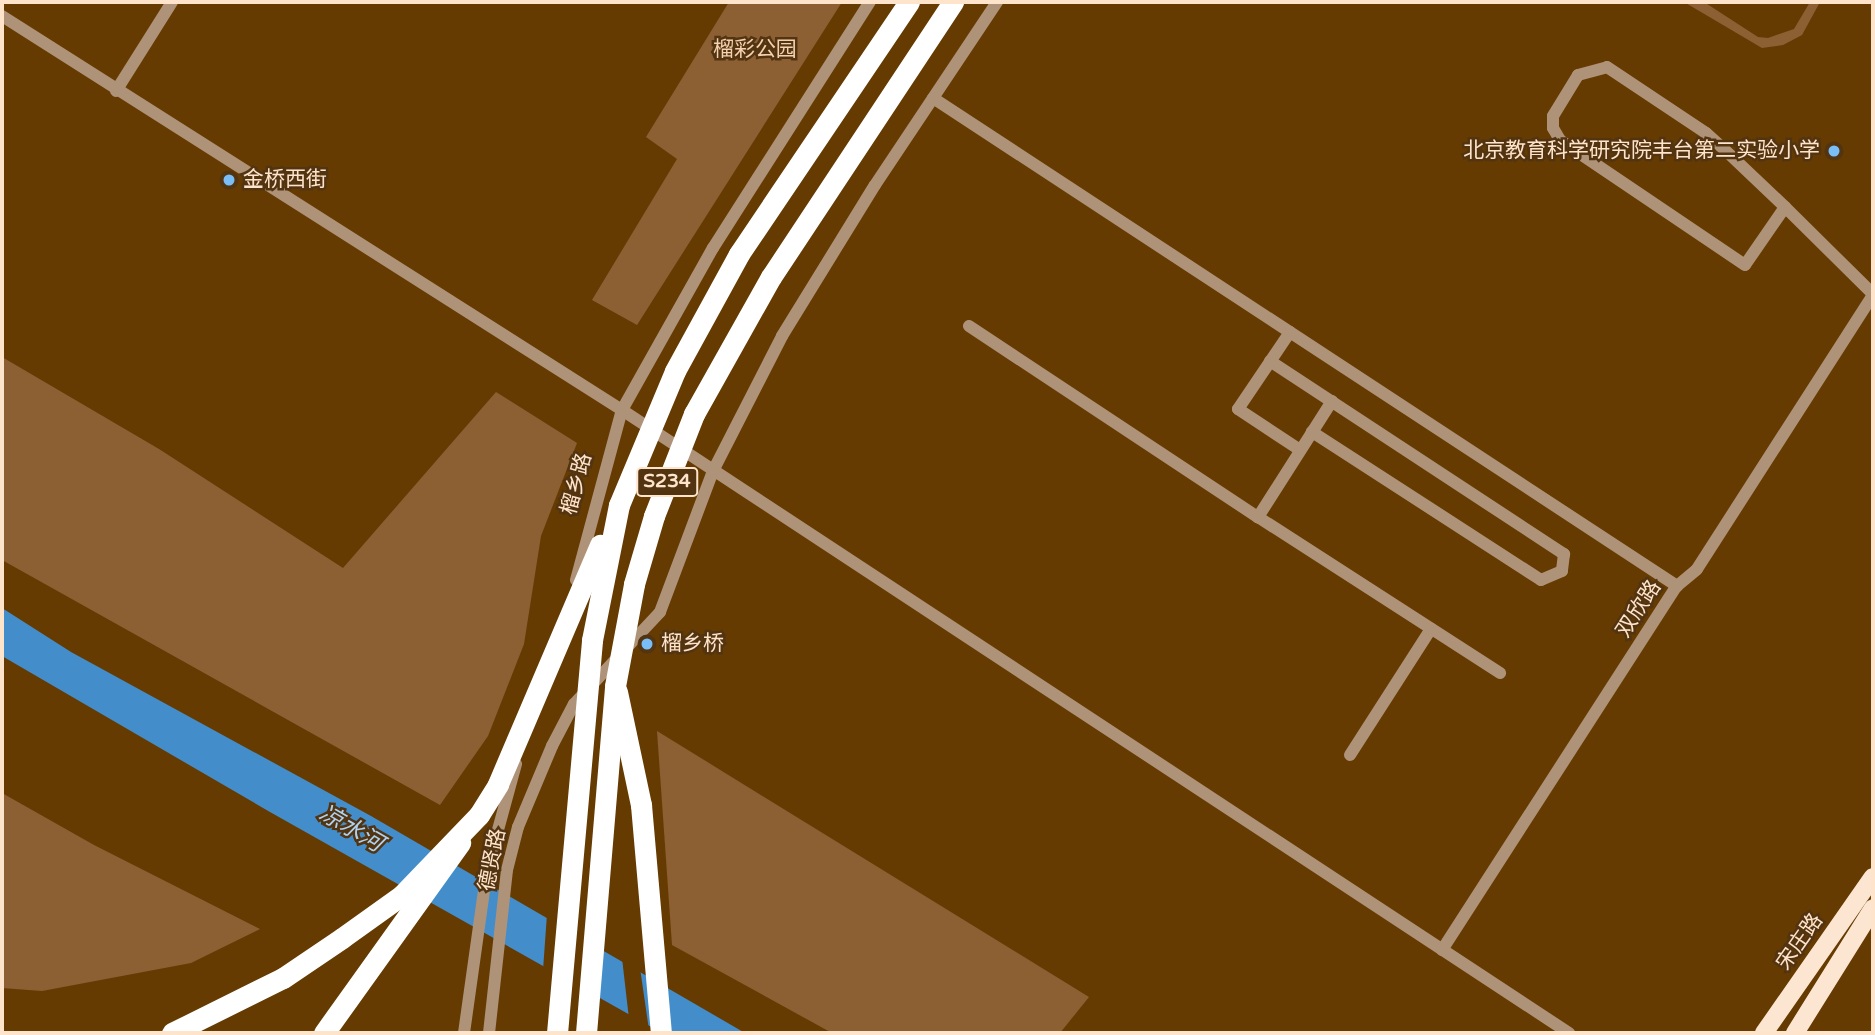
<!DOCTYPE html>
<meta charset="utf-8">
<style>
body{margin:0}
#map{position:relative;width:1875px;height:1035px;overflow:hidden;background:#663b02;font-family:"Varela Round","Noto Sans SC",sans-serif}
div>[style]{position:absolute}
.green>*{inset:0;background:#8c6033}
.water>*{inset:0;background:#438eca}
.pier>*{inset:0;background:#663b02}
.minor>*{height:12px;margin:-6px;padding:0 6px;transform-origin:6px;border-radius:6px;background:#af9379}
.major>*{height:18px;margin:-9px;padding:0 9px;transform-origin:9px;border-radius:9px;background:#fce6d1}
.highway>*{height:21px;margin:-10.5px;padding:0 10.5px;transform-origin:10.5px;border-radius:10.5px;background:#fff}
.highway-bridge>*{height:21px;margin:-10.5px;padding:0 10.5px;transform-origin:10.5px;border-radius:10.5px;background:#fff}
.dots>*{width:19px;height:19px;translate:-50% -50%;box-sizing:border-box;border:4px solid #533411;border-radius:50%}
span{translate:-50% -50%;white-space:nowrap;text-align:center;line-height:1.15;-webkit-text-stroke:5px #533411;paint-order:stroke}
.shield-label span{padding:2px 5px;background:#533411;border:2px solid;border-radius:5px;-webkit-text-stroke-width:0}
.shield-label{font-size:19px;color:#fee4cb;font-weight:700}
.park-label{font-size:21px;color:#f4d1b0}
.poi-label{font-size:21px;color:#fee4cb}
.right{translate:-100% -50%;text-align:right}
.left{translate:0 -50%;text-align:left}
.street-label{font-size:21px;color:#fee4cb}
.water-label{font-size:23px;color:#aed2f2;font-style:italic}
.frame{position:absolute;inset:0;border:4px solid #fee4cb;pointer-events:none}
</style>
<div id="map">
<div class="green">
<div style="clip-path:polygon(729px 2px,842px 2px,637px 325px,592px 300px,677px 159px,646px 137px)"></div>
<div style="clip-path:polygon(1684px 2px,1704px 2px,1758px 37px,1768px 38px,1794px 29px,1810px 2px,1820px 2px,1802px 35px,1783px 45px,1762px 48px)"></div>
<div style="clip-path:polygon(2px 357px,159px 449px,343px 568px,496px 392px,577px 443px,541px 536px,524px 644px,488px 736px,440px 805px,2px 560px)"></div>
<div style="clip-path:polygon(657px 731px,1089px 997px,1060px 1033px,832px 1033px,672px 945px)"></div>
<div style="clip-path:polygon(2px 793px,94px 845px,260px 929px,191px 963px,42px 991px,2px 988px)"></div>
</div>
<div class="water">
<div style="clip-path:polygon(2px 608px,71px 652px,371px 816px,745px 1033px,662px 1033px,270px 812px,2px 656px)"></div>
</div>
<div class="pier">
<div style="clip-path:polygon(547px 914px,602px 946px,598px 1001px,543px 970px)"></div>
<div style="clip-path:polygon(622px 958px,640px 968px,649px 1030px,629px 1019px)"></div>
</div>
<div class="minor">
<div style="left:2px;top:16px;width:735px;rotate:32.44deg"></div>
<div style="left:622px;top:410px;width:1134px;rotate:33.34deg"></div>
<div style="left:116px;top:91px;width:105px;rotate:-57.8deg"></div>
<div style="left:933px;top:98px;width:890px;rotate:33.26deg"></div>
<div style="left:1785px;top:207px;width:70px;rotate:124.6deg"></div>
<div style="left:1745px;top:265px;width:223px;rotate:-146deg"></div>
<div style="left:1560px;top:140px;width:14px;rotate:-120deg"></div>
<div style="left:1553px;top:128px;width:12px;rotate:-90deg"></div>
<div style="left:1553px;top:116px;width:48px;rotate:-58.6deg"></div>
<div style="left:1578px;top:75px;width:30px;rotate:-15deg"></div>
<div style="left:1607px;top:67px;width:119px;rotate:33.7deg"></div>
<div style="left:1706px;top:133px;width:25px;rotate:42deg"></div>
<div style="left:1725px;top:150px;width:83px;rotate:43.5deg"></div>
<div style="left:1785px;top:207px;width:124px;rotate:44.7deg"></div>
<div style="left:969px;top:326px;width:346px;rotate:33.5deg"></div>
<div style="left:1290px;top:332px;width:93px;rotate:124deg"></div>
<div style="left:1238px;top:409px;width:74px;rotate:33.5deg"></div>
<div style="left:1270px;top:361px;width:352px;rotate:33.3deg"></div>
<div style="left:1564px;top:554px;width:17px;rotate:97deg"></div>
<div style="left:1562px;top:571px;width:23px;rotate:157deg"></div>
<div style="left:1541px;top:580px;width:273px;rotate:-147.1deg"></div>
<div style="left:1332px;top:401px;width:138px;rotate:122.5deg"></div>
<div style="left:1258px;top:517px;width:288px;rotate:32.8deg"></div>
<div style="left:576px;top:580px;width:176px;rotate:-74.9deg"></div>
<div style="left:622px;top:410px;width:186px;rotate:-60.7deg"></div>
<div style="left:713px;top:248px;width:292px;rotate:-57.5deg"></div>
<div style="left:1350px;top:755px;width:150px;rotate:-57.3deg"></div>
<div style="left:1442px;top:950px;width:433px;rotate:-57.2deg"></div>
<div style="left:1677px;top:586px;width:26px;rotate:-40deg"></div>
<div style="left:1697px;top:569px;width:326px;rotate:-57.3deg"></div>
<div style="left:464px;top:1033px;width:165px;rotate:-82deg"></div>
<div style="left:487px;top:870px;width:110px;rotate:-74.7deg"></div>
<div style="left:489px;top:1033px;width:164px;rotate:-83.7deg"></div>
<div style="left:507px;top:870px;width:44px;rotate:-75.7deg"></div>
<div style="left:518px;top:827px;width:88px;rotate:-67.2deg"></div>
<div style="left:552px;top:746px;width:47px;rotate:-62.4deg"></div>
<div style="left:574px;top:704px;width:126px;rotate:-46.9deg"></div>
<div style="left:660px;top:612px;width:151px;rotate:-69.4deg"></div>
<div style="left:713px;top:471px;width:152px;rotate:-62.9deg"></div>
<div style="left:782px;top:336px;width:177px;rotate:-58.4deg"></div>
<div style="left:875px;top:185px;width:220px;rotate:-56.3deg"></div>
</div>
<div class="major">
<div style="left:1764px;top:1033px;width:190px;rotate:-55.1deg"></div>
<div style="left:1795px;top:1033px;width:147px;rotate:-58deg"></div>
</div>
<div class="highway">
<div style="left:617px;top:692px;width:116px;rotate:78deg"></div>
<div style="left:641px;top:805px;width:229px;rotate:85deg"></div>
<div style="left:324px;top:1033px;width:234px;rotate:-54.4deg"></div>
</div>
<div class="highway-bridge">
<div style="left:172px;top:1033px;width:124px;rotate:-26.4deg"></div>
<div style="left:283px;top:978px;width:71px;rotate:-34.1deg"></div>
<div style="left:342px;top:938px;width:74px;rotate:-35.6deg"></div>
<div style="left:402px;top:895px;width:111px;rotate:-46.1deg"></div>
<div style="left:479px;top:815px;width:36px;rotate:-58deg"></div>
<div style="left:498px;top:784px;width:260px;rotate:-66.9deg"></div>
<div style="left:557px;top:1033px;width:395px;rotate:-84.9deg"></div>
<div style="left:592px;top:640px;width:138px;rotate:-78.7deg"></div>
<div style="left:619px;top:505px;width:145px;rotate:-67.3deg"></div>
<div style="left:675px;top:371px;width:133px;rotate:-61.3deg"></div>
<div style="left:739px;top:254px;width:304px;rotate:-56deg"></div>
<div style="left:586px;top:1033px;width:348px;rotate:-85.2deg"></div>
<div style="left:615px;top:686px;width:104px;rotate:-79.4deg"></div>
<div style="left:634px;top:584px;width:71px;rotate:-73.6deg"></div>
<div style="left:654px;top:516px;width:110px;rotate:-68.6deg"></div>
<div style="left:694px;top:414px;width:157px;rotate:-60.7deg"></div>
<div style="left:771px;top:277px;width:330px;rotate:-56.5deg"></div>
</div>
<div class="dots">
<div style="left:1834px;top:151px;background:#7abef8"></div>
<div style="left:229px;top:180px;background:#7abef8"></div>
<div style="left:647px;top:644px;background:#7abef8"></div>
</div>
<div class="shield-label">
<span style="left:667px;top:482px">S234</span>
</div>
<div class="park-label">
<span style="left:755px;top:50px">榴彩公园</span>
</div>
<div class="poi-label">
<span class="right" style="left:1820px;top:151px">北京教育科学研究院丰台第二实验小学</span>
<span class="left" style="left:243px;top:180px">金桥西街</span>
<span class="left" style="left:661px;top:644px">榴乡桥</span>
</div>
<div class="street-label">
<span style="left:577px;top:484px;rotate:-75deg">榴乡路</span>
<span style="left:1639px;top:609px;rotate:-57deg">双欣路</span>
<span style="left:493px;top:860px;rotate:-79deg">德贤路</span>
<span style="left:1800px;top:942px;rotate:-55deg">宋庄路</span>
</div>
<div class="water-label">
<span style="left:351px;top:829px;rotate:30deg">凉水河</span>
</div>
<div class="frame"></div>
</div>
